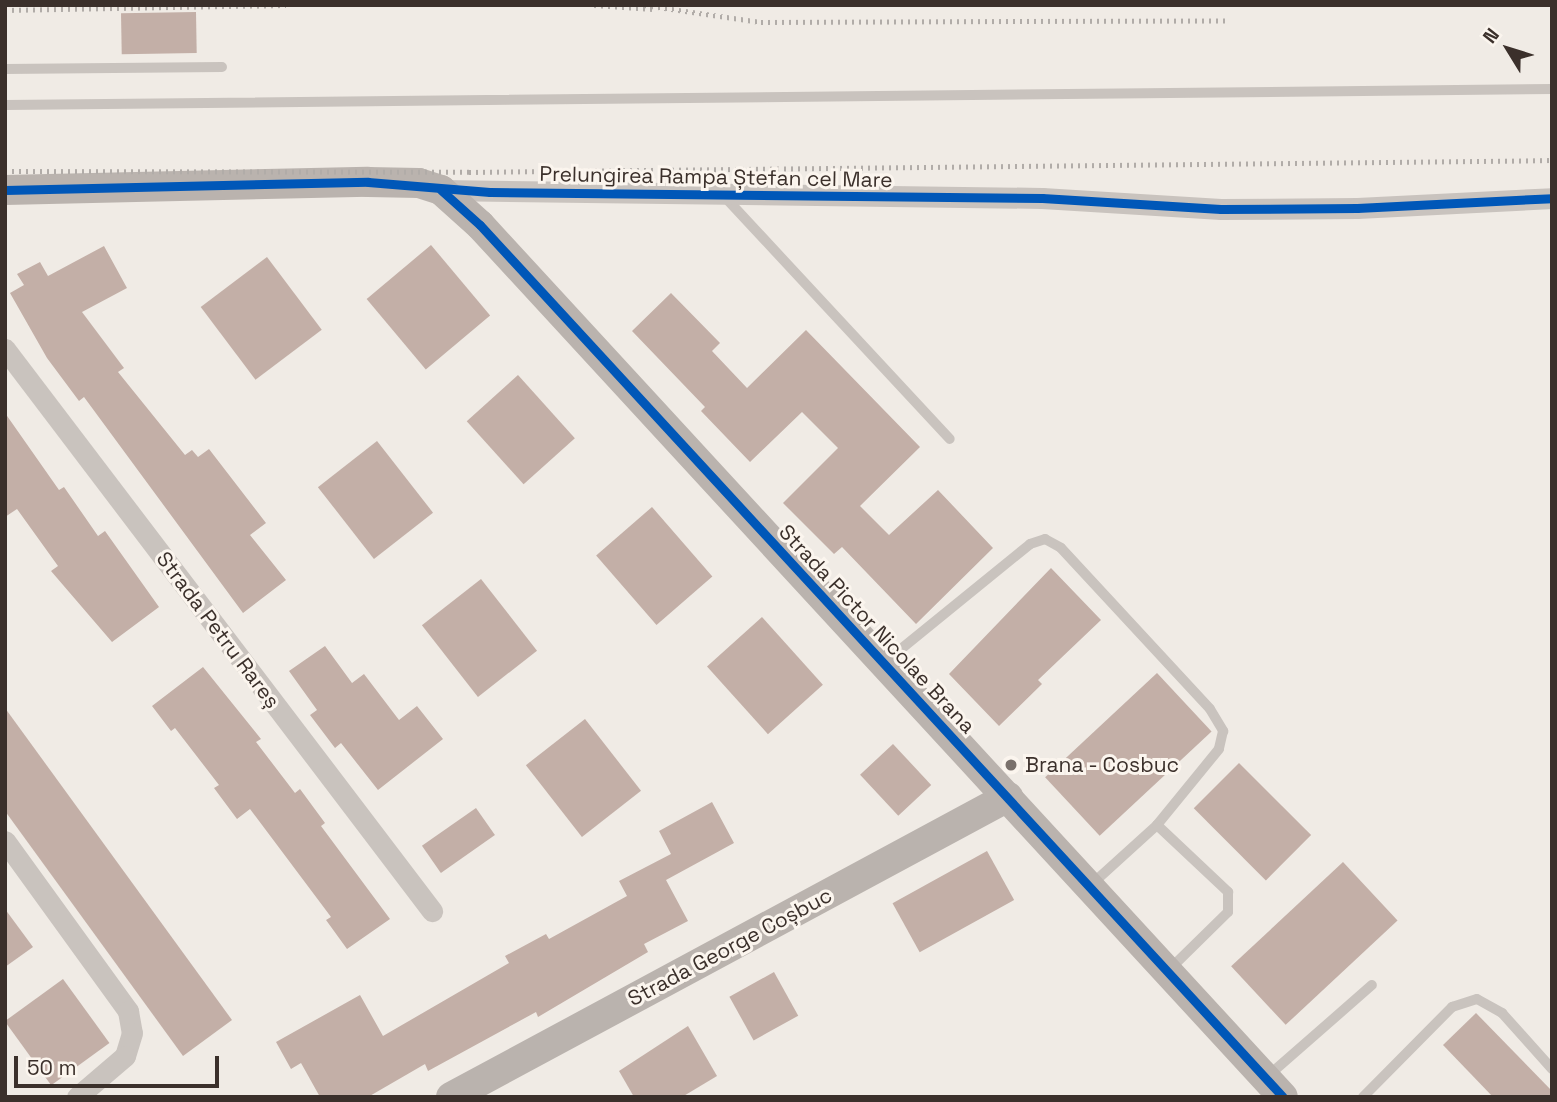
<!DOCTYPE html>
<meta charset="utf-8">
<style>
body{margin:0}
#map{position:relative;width:1557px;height:1102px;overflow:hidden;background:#f0ebe5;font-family:"Space Grotesk",sans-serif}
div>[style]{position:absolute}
.building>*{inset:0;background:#c3afa7;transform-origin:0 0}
.lane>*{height:10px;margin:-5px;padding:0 5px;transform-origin:5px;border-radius:5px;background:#c9c3be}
.street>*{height:21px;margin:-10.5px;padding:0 10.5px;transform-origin:10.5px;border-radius:10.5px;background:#c9c3be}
.secondary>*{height:30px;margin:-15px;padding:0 15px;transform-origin:15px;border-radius:15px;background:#bab3ae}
.rail>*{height:5px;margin-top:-2.5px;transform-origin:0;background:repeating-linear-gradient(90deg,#b1aca8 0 2px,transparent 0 7px)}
.cycleway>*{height:9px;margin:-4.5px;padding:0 4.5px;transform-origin:4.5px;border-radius:4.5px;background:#0057b8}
.dots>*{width:19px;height:19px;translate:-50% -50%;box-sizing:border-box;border:4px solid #fbf5ee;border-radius:50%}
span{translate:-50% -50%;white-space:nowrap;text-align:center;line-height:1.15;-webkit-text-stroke:6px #fbf5ee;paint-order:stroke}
.street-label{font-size:21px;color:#3b302b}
.poi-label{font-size:21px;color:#3b302b}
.left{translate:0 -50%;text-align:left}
.frame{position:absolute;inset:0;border:7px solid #3b302b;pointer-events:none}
.north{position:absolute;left:1473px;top:14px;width:70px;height:70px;-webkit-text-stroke:5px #fbf5ee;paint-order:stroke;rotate:308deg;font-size:19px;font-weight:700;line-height:28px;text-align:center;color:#3b302b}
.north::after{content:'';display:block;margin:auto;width:24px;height:32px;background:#3b302b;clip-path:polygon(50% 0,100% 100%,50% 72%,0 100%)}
.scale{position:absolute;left:14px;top:1056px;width:205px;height:32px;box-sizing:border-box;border:4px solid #3b302b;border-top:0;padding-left:9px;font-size:21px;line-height:24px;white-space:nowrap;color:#3b302b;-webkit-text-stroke:5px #fbf5ee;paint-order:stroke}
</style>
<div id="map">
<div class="building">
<div style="left:196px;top:12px;width:41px;height:75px;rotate:89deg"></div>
<div style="left:431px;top:245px;width:92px;height:84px;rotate:50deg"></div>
<div style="clip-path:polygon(104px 246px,127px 288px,82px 312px,124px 368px,118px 372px,185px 455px,192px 450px,198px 457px,209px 449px,266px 523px,250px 535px,286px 580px,243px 613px,84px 397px,79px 401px,47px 358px,10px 293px,24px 285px,17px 274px,40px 262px,48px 276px)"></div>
<div style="left:267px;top:257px;width:91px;height:83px;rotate:53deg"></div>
<div style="clip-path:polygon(671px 293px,720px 343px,712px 351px,747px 388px,806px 330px,920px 447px,860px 506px,889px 535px,938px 490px,993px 548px,916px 624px,842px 547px,834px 554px,783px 503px,838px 448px,802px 412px,750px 462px,701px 411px,705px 407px,632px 331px)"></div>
<div style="left:518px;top:375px;width:85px;height:69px;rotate:48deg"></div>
<div style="clip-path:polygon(5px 413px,59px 490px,64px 487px,98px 536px,105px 531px,159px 607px,112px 642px,51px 571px,58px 566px,17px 509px,5px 517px)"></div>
<div style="left:377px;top:441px;width:91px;height:75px;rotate:52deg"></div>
<div style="left:652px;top:507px;width:92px;height:74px;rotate:49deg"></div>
<div style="clip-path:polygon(1051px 568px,1101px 620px,1038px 680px,1042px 684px,999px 726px,949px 674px)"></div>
<div style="left:481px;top:579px;width:91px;height:75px;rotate:52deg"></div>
<div style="left:762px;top:617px;width:91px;height:74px;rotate:48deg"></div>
<div style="clip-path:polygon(325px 646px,352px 683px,364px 674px,399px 720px,417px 706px,443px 739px,378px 790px,341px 743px,335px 748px,310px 715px,317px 710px,289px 671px)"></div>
<div style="clip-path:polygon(203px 667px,261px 739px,256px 742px,295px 793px,300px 789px,325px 823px,321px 826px,390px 919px,347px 949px,326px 920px,331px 917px,250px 809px,237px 819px,214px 788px,219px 785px,175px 728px,171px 731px,152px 706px)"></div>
<div style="left:1157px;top:673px;width:80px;height:153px;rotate:47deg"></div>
<div style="clip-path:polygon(5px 708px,232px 1020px,183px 1056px,5px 811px)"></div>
<div style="left:585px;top:719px;width:91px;height:75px;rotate:52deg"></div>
<div style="left:893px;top:744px;width:56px;height:45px;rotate:47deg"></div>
<div style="left:1239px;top:763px;width:102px;height:64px;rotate:45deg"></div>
<div style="clip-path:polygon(712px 802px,734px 843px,666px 880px,688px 921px,644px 944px,648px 952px,538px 1017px,536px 1012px,428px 1071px,425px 1064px,368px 1097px,320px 1097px,301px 1063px,291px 1069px,276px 1042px,360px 995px,383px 1036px,509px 963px,505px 956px,546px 934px,549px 939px,627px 896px,619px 881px,671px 854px,659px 831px)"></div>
<div style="left:476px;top:808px;width:33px;height:66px;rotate:55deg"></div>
<div style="left:987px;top:851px;width:56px;height:108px;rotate:61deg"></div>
<div style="left:1343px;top:862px;width:80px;height:153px;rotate:47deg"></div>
<div style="clip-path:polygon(5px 909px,33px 947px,5px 967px)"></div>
<div style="left:774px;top:972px;width:50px;height:51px;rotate:61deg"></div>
<div style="left:63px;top:979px;width:79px;height:72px;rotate:54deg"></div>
<div style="clip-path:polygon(1476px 1013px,1552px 1091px,1552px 1097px,1493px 1097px,1443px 1045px)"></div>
<div style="clip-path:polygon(688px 1026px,717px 1076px,682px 1097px,634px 1097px,619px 1071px)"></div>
</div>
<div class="lane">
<div style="left:5px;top:69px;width:217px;rotate:-0.5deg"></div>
<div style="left:5px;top:105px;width:1547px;rotate:-0.59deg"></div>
<div style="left:723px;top:195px;width:333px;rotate:47.1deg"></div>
<div style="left:885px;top:662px;width:187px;rotate:-39.1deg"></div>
<div style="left:1030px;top:544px;width:16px;rotate:-18deg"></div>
<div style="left:1045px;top:539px;width:18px;rotate:29deg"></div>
<div style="left:1061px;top:548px;width:219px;rotate:47.2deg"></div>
<div style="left:1210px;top:709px;width:26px;rotate:59deg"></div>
<div style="left:1223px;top:731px;width:18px;rotate:103deg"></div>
<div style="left:1219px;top:749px;width:98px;rotate:129.2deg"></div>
<div style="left:1092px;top:884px;width:88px;rotate:-42.2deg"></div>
<div style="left:1157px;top:825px;width:98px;rotate:43.3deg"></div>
<div style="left:1228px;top:892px;width:20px;rotate:90deg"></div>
<div style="left:1228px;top:912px;width:83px;rotate:135.5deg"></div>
<div style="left:1268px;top:1076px;width:138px;rotate:-41.2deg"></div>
<div style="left:1363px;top:1097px;width:127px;rotate:-45.3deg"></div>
<div style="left:1452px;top:1007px;width:26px;rotate:-18deg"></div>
<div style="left:1477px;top:999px;width:29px;rotate:29deg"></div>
<div style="left:1502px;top:1013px;width:75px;rotate:48.2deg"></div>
</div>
<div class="street">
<div style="left:441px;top:190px;width:601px;rotate:0.76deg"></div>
<div style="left:1042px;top:198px;width:179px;rotate:3.5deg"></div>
<div style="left:1221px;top:209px;width:136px;rotate:-0.4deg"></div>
<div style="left:1357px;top:208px;width:195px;rotate:-2.9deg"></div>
<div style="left:5px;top:349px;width:706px;rotate:52.77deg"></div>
<div style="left:5px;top:841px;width:210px;rotate:54.1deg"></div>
<div style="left:128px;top:1011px;width:22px;rotate:80deg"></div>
<div style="left:132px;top:1033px;width:24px;rotate:107deg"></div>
<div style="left:125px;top:1056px;width:63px;rotate:139.5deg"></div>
</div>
<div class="secondary">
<div style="left:5px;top:190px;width:363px;rotate:-1.3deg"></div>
<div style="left:368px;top:182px;width:51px;rotate:1.1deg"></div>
<div style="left:419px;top:183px;width:23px;rotate:18deg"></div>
<div style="left:441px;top:190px;width:52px;rotate:41.9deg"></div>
<div style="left:480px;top:225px;width:1185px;rotate:47.36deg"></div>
<div style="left:451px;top:1097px;width:633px;rotate:-28.31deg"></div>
</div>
<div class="rail">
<div style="left:594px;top:5px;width:59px;rotate:3.9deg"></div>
<div style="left:644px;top:5px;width:118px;rotate:8.3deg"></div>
<div style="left:761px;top:22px;width:465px;rotate:-0.2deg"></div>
<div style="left:5px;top:10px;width:281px;rotate:-1deg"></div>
<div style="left:5px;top:171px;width:464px;rotate:0.1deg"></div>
<div style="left:469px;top:172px;width:1083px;rotate:-0.63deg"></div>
</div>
<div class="cycleway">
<div style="left:5px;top:190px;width:363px;rotate:-1.3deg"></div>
<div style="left:368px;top:182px;width:122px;rotate:4.7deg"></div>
<div style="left:490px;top:192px;width:552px;rotate:0.62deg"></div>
<div style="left:1042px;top:198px;width:179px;rotate:3.5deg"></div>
<div style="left:1221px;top:209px;width:136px;rotate:-0.4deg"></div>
<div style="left:1357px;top:208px;width:195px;rotate:-2.9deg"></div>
<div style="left:441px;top:190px;width:52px;rotate:41.9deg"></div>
<div style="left:480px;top:225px;width:1185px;rotate:47.36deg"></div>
</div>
<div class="dots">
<div style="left:1011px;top:765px;background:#7a716c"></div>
</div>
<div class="street-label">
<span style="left:716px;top:177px;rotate:1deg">Prelungirea Rampa Ștefan cel Mare</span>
<span style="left:877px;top:629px;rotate:47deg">Strada Pictor Nicolae Brana</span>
<span style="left:218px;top:630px;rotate:53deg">Strada Petru Rareș</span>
<span style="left:730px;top:947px;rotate:-28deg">Strada George Coșbuc</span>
</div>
<div class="poi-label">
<span class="left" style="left:1025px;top:765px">Brana - Cosbuc</span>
</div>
<div class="frame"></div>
<div class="north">N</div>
<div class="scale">50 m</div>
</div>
